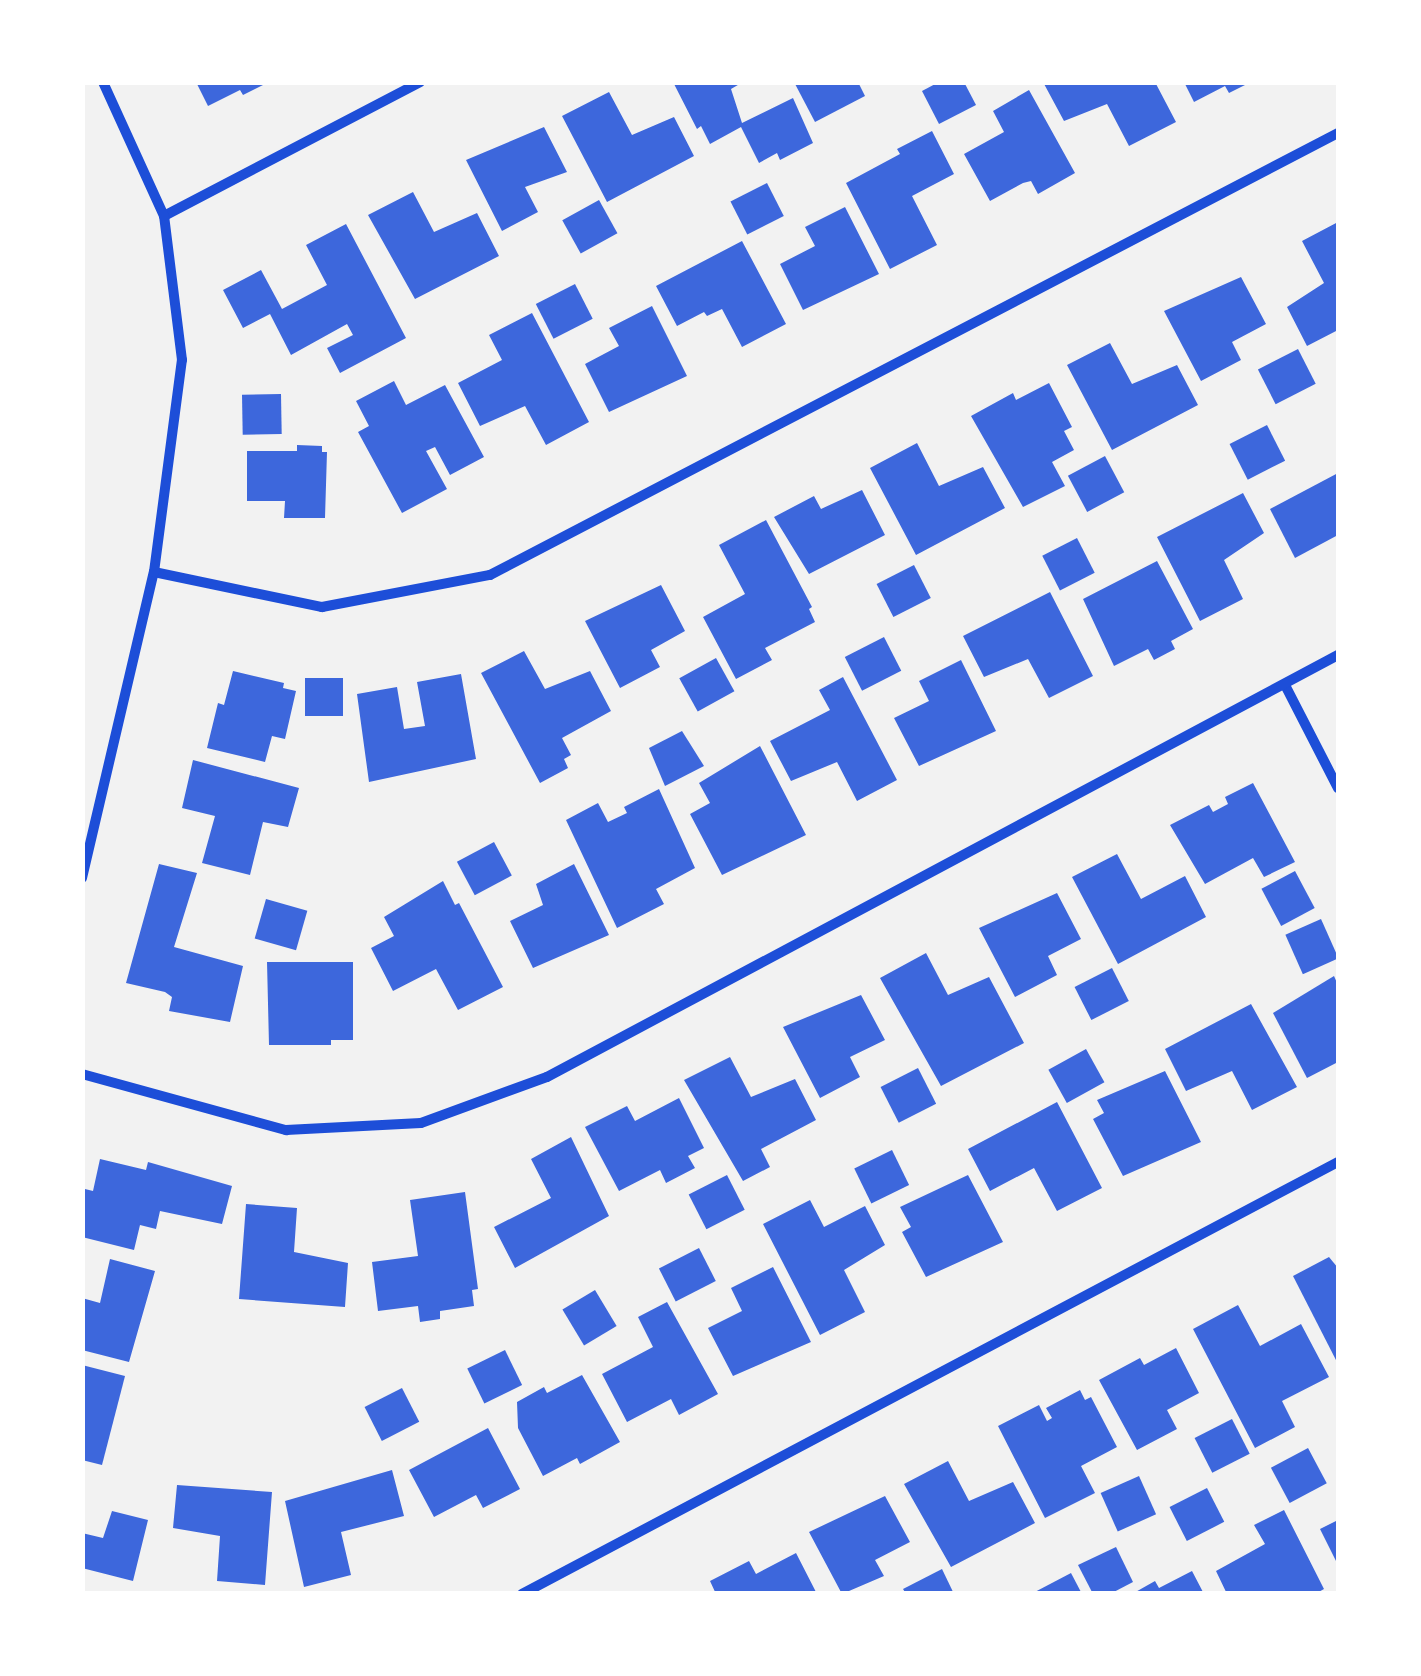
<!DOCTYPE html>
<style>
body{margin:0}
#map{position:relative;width:1421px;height:1676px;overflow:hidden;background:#f2f2f2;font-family:Figtree,sans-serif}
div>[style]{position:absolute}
.building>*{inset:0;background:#3d67dc;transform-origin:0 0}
.minor>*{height:10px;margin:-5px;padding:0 5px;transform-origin:5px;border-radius:5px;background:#1d4ed8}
span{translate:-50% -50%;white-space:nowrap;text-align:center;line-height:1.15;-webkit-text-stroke:10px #fff;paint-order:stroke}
.frame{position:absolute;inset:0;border:85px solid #fff;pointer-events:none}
</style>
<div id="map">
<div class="building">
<div style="clip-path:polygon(196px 82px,269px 82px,243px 95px,240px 90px,208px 106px)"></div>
<div style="clip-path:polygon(673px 82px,743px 82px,731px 89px,742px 123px,793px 98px,813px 143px,780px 160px,777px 153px,759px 163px,741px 127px,710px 144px,701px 126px,697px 129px)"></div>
<div style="clip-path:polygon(794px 82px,858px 82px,865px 96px,815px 122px)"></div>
<div style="clip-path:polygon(939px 82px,964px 82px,976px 105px,939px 124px,922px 91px)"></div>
<div style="clip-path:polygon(1043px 82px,1155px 82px,1176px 122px,1129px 146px,1107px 104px,1064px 121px)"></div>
<div style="clip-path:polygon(1184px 82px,1251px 82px,1229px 93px,1225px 86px,1194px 102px)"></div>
<div style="clip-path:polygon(1029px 90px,1075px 173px,1038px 194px,1031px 181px,1023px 183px,990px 201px,964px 154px,1004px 132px,993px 111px)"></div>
<div style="clip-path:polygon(609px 92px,632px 135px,674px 117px,694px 156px,607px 202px,562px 116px)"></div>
<div style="clip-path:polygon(544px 127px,567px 172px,525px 187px,538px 212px,502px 231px,466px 160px)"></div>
<div style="clip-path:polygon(932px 131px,954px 174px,912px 196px,937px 245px,890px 269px,846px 183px,900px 154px,897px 149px)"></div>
<div style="left:767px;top:183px;width:37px;height:41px;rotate:63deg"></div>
<div style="clip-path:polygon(413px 192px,434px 232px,477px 213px,499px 256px,415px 299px,368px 215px)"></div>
<div style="left:599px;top:200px;width:38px;height:42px;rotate:61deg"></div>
<div style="clip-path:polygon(845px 207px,879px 274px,803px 310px,780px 264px,815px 246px,805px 227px)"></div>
<div style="clip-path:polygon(1338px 222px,1338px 330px,1307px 346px,1287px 307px,1324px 283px,1302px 241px)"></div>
<div style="clip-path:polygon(346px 224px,406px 338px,340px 373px,327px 348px,353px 335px,347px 324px,291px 355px,270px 314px,243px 328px,223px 290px,261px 270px,282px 309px,327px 285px,306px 245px)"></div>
<div style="clip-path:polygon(742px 241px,786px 324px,742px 347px,722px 309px,707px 316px,704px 312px,677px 326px,656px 286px)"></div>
<div style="clip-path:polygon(1241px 277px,1266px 324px,1232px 342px,1241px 360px,1201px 381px,1164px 311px)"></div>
<div style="left:575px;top:284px;width:39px;height:44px;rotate:63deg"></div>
<div style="clip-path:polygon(652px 306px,687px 376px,609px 412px,585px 364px,619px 346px,609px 328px)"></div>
<div style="clip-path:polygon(532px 313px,589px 422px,546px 445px,525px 406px,480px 426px,458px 383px,502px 360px,489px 335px)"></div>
<div style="clip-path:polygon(1110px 343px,1132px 384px,1177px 365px,1198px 405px,1112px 450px,1067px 365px)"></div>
<div style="left:1298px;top:349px;width:39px;height:45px;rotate:63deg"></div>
<div style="clip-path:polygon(394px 381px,406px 405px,445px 385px,484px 457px,450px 475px,435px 447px,426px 451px,447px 489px,402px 513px,358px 432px,369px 426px,356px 401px)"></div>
<div style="clip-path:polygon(1049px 383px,1072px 427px,1064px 431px,1074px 450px,1052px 462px,1065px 486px,1023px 507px,971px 416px,1013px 393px,1016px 400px)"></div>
<div style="left:281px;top:394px;width:40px;height:39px;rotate:89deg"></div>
<div style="left:1267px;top:425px;width:40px;height:42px;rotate:63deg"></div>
<div style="clip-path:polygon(917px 443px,939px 486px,983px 467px,1005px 508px,916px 555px,870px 468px)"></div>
<div style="clip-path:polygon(297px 445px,322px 446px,322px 452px,327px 452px,325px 518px,284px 518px,285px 501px,247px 501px,247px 451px,297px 451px)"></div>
<div style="left:1105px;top:456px;width:41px;height:42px;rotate:62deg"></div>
<div style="clip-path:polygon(1338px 473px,1338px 535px,1295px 558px,1270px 509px)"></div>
<div style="clip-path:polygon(862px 490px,885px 535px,809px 574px,774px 517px,814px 496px,821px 509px)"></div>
<div style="clip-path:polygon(1243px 493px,1264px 533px,1224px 560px,1243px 599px,1200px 621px,1157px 537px)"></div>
<div style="clip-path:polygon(766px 520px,812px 607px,809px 609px,815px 622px,765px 648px,772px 660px,736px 679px,703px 617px,745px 594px,719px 545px)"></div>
<div style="left:1077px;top:538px;width:39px;height:39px;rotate:63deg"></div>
<div style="clip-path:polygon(1157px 561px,1193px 629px,1171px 641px,1175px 649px,1154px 660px,1148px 649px,1114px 666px,1083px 599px)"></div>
<div style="left:914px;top:565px;width:37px;height:42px;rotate:63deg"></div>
<div style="clip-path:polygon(661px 585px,685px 631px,651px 650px,660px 667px,620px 688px,585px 621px)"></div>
<div style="clip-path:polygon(1050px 592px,1093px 676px,1049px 698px,1028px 659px,984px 677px,963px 636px)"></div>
<div style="left:884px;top:637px;width:38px;height:44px;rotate:63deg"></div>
<div style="clip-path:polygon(524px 651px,545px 689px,590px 671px,611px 711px,562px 738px,571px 755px,564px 759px,568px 768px,540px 783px,481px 673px)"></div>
<div style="left:716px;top:658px;width:38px;height:42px;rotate:61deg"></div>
<div style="clip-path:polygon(961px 660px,996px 731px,919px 766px,894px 718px,929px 701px,919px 681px)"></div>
<div style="clip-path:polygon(233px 671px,284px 683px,283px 688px,296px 691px,285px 739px,272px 736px,265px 762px,207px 748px,218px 703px,224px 705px)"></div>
<div style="clip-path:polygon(461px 674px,476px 759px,369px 782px,357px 694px,397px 687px,404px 729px,425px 726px,417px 682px)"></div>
<div style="clip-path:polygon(843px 677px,897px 780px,857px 801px,837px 762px,791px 781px,770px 741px,830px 710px,819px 690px)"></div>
<div style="left:305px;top:678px;width:38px;height:38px"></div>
<div style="clip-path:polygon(682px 731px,704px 766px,665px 786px,649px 748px)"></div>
<div style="clip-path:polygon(760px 746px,806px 835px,722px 875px,690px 814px,710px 803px,699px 783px)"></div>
<div style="clip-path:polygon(193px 760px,299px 788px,288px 827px,263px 822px,250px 875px,202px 863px,215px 816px,182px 808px)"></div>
<div style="clip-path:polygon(1253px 783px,1295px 862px,1264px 877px,1253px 858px,1205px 884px,1170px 825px,1209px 805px,1213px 812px,1228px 804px,1225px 797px)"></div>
<div style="clip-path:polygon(659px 789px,695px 868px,656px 889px,664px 904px,617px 928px,566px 820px,598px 803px,608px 822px,627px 813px,624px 807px)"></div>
<div style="left:494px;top:842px;width:38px;height:42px;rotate:62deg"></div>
<div style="clip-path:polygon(1117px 854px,1141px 899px,1185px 876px,1206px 917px,1118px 964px,1072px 877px)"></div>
<div style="clip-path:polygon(159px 864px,197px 873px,174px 947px,243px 966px,230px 1022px,169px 1011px,172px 997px,165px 992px,126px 983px)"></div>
<div style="clip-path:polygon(574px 864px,609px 935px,533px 968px,510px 921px,543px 905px,536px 884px)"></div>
<div style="left:1295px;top:871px;width:42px;height:38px;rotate:62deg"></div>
<div style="clip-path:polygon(443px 881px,455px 905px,459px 903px,503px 987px,458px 1010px,436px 969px,393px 991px,371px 948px,394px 936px,384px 917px)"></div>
<div style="clip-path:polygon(1057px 893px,1081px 939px,1048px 956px,1057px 975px,1015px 997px,979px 928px)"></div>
<div style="left:266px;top:899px;width:43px;height:41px;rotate:16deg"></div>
<div style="left:1321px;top:919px;width:43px;height:39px;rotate:66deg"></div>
<div style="clip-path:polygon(926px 953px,948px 995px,989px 977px,1024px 1043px,941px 1086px,880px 978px)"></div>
<div style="clip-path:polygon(267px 962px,353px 962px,353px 1040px,331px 1040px,331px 1045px,269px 1045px)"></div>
<div style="left:1112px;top:968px;width:37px;height:42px;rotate:63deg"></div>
<div style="clip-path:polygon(1334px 976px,1338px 985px,1338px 1062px,1307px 1078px,1273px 1013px)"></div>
<div style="clip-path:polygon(861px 995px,885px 1040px,850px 1057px,860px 1077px,820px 1098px,783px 1027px)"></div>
<div style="clip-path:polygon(1251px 1004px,1297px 1087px,1252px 1110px,1232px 1071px,1186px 1091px,1165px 1049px)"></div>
<div style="left:1086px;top:1049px;width:38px;height:43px;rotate:61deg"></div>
<div style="clip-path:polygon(730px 1057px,751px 1097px,795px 1079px,816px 1120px,761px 1149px,770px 1167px,743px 1181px,684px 1080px)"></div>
<div style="left:918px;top:1068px;width:40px;height:42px;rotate:63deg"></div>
<div style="clip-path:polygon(1165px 1071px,1201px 1142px,1123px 1176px,1093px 1119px,1104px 1113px,1097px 1100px)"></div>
<div style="clip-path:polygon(679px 1098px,704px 1148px,688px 1156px,695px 1168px,666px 1183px,660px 1170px,619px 1191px,585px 1127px,627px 1106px,635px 1121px)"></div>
<div style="clip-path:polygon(1057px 1102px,1102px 1188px,1057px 1211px,1034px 1168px,990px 1191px,968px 1149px)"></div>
<div style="clip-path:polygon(571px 1137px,609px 1216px,515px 1268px,494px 1227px,551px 1198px,531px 1159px)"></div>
<div style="left:892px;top:1150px;width:39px;height:42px;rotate:64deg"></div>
<div style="clip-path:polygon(100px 1159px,146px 1170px,148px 1162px,232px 1186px,222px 1224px,160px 1211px,156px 1229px,140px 1225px,134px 1250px,82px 1237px,82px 1200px,85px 1189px,93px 1191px)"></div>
<div style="left:727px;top:1175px;width:39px;height:43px;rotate:63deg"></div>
<div style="clip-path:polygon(968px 1175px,1003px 1242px,926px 1277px,902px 1232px,911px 1227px,900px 1207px)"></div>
<div style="clip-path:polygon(465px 1192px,478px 1289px,472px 1290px,474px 1306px,440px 1311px,440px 1319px,420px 1322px,418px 1306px,378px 1311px,372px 1262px,418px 1256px,410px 1200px)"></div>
<div style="clip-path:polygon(810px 1200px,824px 1227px,865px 1206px,885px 1245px,844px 1270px,865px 1312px,820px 1335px,763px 1224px)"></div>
<div style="clip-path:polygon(246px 1204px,297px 1208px,294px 1252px,348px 1263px,345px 1307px,239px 1299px)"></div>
<div style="left:699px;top:1248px;width:37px;height:45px;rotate:63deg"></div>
<div style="clip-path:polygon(1329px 1257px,1338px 1268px,1338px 1364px,1293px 1276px)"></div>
<div style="clip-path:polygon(110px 1259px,155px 1271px,129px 1362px,82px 1350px,82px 1298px,100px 1303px)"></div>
<div style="clip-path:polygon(773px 1267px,811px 1342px,733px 1376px,708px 1328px,742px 1311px,731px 1288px)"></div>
<div style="left:595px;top:1290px;width:42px;height:38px;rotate:59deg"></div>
<div style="clip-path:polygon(667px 1302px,718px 1394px,679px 1415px,671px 1399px,627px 1422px,602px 1374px,653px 1347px,638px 1317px)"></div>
<div style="clip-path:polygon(1238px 1305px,1260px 1346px,1301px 1324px,1329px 1377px,1282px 1401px,1295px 1427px,1255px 1448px,1193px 1329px)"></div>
<div style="clip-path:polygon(1176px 1348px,1199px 1393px,1167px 1410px,1177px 1429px,1137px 1450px,1099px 1380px,1140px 1358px,1144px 1365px)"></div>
<div style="left:505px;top:1350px;width:39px;height:42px;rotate:64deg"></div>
<div style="clip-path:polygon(82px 1365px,125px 1376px,102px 1465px,82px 1460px)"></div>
<div style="clip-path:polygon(582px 1375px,620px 1442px,580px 1464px,577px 1458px,543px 1476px,518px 1428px,517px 1402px,544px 1387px,547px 1393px)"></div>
<div style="left:402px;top:1388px;width:38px;height:42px;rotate:63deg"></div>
<div style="clip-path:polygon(1080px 1390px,1085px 1400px,1091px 1397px,1117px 1447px,1081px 1466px,1095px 1493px,1045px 1518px,998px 1426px,1039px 1405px,1047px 1421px,1052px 1418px,1046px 1408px)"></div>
<div style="left:1232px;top:1419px;width:39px;height:42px;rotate:63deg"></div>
<div style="clip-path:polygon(488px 1428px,520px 1489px,483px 1508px,476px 1495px,434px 1517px,409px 1470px)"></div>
<div style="left:1308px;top:1448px;width:40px;height:42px;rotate:62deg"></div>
<div style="clip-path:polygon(948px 1461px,969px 1501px,1013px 1482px,1035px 1523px,951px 1567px,904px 1484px)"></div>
<div style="clip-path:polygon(392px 1470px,404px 1516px,341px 1532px,351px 1575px,304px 1587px,285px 1501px)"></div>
<div style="left:1139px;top:1476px;width:42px;height:42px;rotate:66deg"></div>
<div style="clip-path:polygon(177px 1485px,272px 1492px,265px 1585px,217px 1581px,220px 1536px,173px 1528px)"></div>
<div style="left:1207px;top:1488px;width:38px;height:42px;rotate:63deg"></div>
<div style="clip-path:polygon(885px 1496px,910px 1542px,875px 1560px,884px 1576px,842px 1594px,809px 1532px)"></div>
<div style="clip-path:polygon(1284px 1510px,1324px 1589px,1315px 1594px,1227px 1594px,1216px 1571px,1265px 1544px,1254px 1525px)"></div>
<div style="clip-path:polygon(112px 1511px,148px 1520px,133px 1581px,82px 1568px,82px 1533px,103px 1538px)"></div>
<div style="clip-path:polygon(1338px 1520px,1338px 1565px,1320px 1529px)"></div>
<div style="clip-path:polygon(1116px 1547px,1133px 1582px,1110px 1594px,1093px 1594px,1078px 1565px)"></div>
<div style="clip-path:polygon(796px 1553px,817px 1594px,716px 1594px,710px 1581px,749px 1561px,756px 1574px)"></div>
<div style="clip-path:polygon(942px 1569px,954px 1594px,906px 1594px,903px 1589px)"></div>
<div style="clip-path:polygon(1192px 1571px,1204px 1594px,1132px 1594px,1155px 1581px,1159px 1588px)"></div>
<div style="clip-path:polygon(1071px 1573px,1082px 1594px,1031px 1594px)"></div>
</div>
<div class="minor">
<div style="left:164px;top:216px;width:289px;rotate:-27.6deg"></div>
<div style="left:154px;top:572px;width:172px;rotate:11.8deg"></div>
<div style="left:322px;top:607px;width:171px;rotate:-10.8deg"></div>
<div style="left:490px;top:575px;width:956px;rotate:-27.53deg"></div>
<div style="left:1285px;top:685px;width:116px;rotate:62.8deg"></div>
<div style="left:82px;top:878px;width:314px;rotate:-76.8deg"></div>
<div style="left:154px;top:572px;width:214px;rotate:-82.5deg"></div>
<div style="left:182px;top:360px;width:145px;rotate:-97.1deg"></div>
<div style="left:164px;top:216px;width:147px;rotate:-114.5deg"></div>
<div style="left:82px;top:1074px;width:212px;rotate:15.4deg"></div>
<div style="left:286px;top:1130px;width:135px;rotate:-3deg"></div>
<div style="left:421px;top:1123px;width:134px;rotate:-20.1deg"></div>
<div style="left:547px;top:1077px;width:897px;rotate:-28.08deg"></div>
<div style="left:522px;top:1594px;width:923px;rotate:-27.9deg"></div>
</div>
<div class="frame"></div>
</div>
